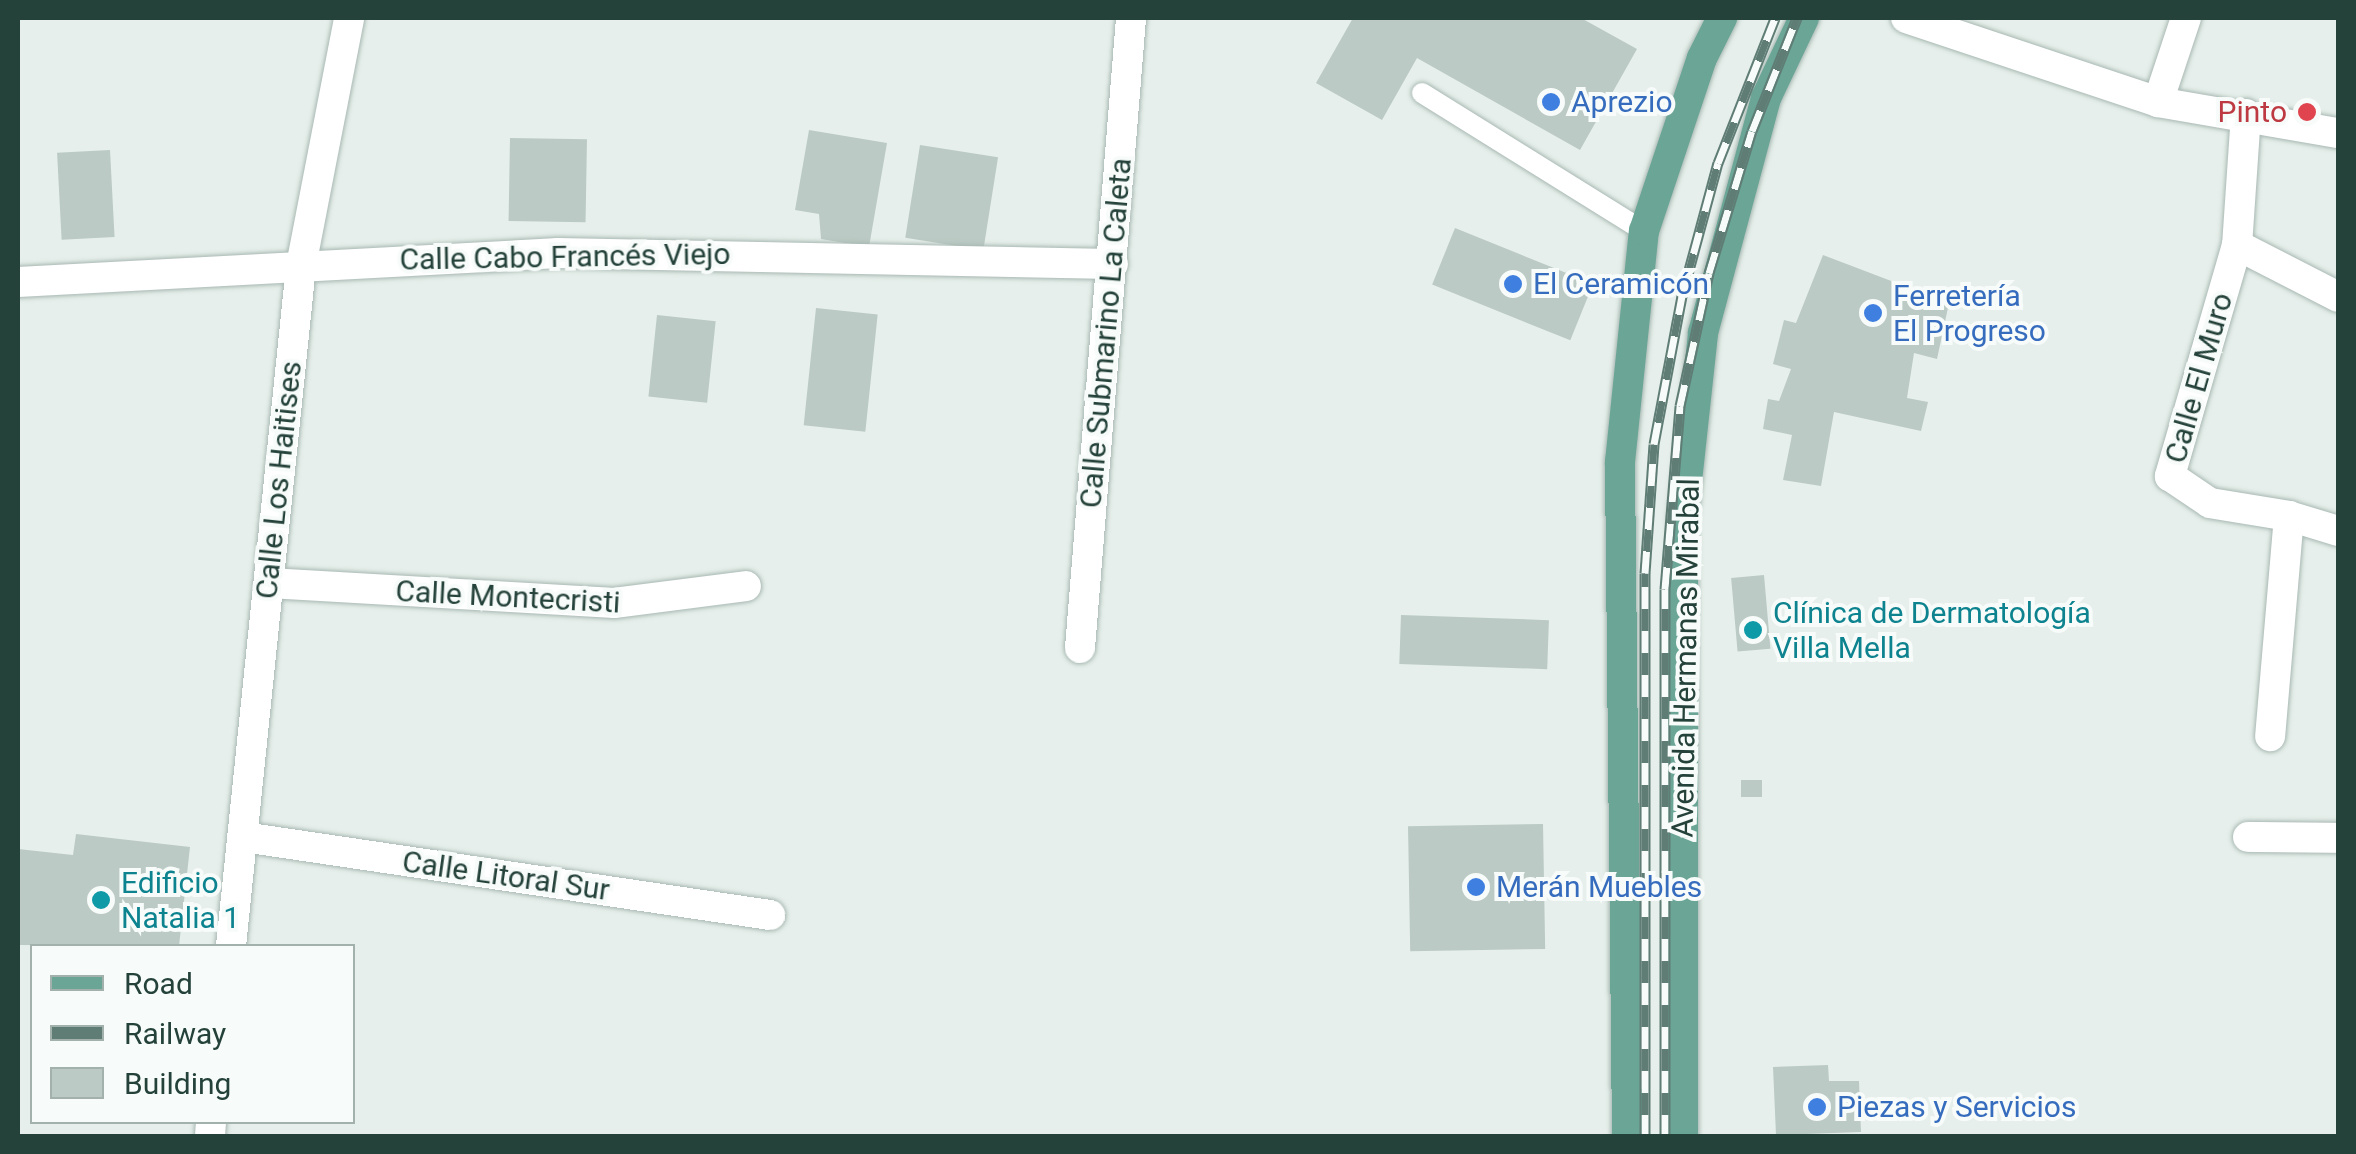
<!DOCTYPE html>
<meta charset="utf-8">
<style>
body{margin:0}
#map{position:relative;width:2356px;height:1154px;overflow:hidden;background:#e6efeb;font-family:Roboto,sans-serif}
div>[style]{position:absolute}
.building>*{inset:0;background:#bbcac4;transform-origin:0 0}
.roads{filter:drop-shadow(0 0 2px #a8b8b2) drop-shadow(0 0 2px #a8b8b2)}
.service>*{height:20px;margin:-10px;padding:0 10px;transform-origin:10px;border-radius:10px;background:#fff}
.minor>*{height:30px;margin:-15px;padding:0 15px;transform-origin:15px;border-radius:15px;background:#fff}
.primary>*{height:30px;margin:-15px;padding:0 15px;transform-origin:15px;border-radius:15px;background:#6aa596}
.rail>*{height:11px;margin-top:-5.5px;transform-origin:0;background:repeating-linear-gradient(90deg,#f7fbf9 0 22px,#5f7d75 0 44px);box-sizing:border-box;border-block:2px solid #5f7d75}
.dots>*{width:28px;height:28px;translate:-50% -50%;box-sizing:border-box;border:5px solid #f7fbf9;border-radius:50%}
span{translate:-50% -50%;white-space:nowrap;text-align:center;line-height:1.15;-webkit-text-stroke:8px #f7fbf9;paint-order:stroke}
.shop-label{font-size:30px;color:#366cbe}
.left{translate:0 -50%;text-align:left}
.health-label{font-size:30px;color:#be3a42}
.right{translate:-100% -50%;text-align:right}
.street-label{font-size:30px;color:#24423a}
.culture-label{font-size:30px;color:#0d838f}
.frame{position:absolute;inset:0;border:20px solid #24423a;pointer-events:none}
.legend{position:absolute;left:30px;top:944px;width:325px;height:180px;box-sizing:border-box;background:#f7fbf9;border:2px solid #a3b1ad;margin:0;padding:12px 18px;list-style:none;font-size:30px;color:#24423a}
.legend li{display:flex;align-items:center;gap:20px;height:50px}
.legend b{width:50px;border:2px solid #a3b1ad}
</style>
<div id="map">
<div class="building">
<div style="clip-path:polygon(1353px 18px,1581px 18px,1637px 49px,1580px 150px,1417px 58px,1382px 120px,1316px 83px)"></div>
<div style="clip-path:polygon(809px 130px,887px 143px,869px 247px,821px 239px,819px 214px,795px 210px)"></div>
<div style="left:510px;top:138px;width:77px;height:83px;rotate:1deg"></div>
<div style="left:920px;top:145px;width:79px;height:94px;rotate:9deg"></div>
<div style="left:110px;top:150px;width:87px;height:53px;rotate:87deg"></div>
<div style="left:1455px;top:228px;width:149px;height:61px;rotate:22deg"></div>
<div style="clip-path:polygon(1823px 255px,1949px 303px,1937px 359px,1914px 353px,1907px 398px,1928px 402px,1921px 431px,1834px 412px,1821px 486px,1783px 480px,1792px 435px,1763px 429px,1768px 399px,1779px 401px,1791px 369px,1773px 364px,1784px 320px,1796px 323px)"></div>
<div style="left:816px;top:308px;width:62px;height:118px;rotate:6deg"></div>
<div style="left:657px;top:315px;width:59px;height:82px;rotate:6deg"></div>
<div style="left:1764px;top:575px;width:74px;height:33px;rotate:85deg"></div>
<div style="left:1401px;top:615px;width:148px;height:49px;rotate:2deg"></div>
<div style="left:1741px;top:780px;width:21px;height:17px"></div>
<div style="left:1543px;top:824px;width:125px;height:135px;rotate:89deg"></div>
<div style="clip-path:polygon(76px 834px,190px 847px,179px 946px,18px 945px,18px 849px,73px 855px)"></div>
<div style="clip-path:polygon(1828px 1065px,1829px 1081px,1859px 1081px,1861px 1132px,1776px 1135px,1773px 1067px)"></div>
</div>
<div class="roads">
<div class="service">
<div style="left:1422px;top:93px;width:261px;rotate:31.9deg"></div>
</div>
<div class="minor">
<div style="left:1906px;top:18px;width:266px;rotate:18.4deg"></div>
<div style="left:2158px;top:102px;width:183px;rotate:9.8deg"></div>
<div style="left:2158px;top:102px;width:89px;rotate:-71.6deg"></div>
<div style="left:2246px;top:114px;width:131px;rotate:93.9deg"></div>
<div style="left:2237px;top:245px;width:241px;rotate:106.2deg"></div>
<div style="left:2170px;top:476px;width:48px;rotate:34deg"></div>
<div style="left:2210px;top:503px;width:80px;rotate:9.3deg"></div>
<div style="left:2289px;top:516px;width:221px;rotate:94.9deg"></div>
<div style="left:2237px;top:245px;width:114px;rotate:27.2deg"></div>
<div style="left:18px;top:282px;width:541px;rotate:-3.07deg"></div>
<div style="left:558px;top:253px;width:555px;rotate:1.14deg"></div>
<div style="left:2289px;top:516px;width:51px;rotate:17deg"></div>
<div style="left:269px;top:583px;width:346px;rotate:3.3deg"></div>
<div style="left:614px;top:603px;width:133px;rotate:-7.3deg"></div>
<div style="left:1080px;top:648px;width:632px;rotate:-85.37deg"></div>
<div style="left:243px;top:837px;width:533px;rotate:8.42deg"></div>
<div style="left:2248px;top:837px;width:90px;rotate:0.6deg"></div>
<div style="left:231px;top:946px;width:684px;rotate:-84.12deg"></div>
<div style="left:301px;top:266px;width:253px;rotate:-79deg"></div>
<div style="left:210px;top:1136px;width:14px;rotate:-86deg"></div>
</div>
<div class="primary">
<div style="left:1627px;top:1136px;width:674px;rotate:-90.6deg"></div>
<div style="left:1620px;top:462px;width:232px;rotate:-84.1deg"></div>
<div style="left:1644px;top:231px;width:182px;rotate:-71.5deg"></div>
<div style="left:1702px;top:58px;width:45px;rotate:-63.4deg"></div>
<div style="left:1683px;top:1136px;width:618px;rotate:-90deg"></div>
<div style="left:1683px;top:518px;width:186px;rotate:-83.8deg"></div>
<div style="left:1703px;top:333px;width:243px;rotate:-75deg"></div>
<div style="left:1766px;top:98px;width:89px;rotate:-64.6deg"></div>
</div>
</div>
<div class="rail">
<div style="left:1645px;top:1136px;width:563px;rotate:-90deg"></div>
<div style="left:1645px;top:573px;width:129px;rotate:-86deg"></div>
<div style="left:1654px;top:444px;width:151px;rotate:-79.3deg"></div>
<div style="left:1682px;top:296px;width:138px;rotate:-74.9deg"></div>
<div style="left:1718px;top:163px;width:156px;rotate:-68.5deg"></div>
<div style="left:1665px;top:1136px;width:547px;rotate:-90deg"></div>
<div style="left:1665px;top:589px;width:184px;rotate:-85.3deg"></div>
<div style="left:1680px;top:406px;width:136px;rotate:-77.7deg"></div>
<div style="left:1709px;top:273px;width:148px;rotate:-73.2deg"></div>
<div style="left:1752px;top:131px;width:122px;rotate:-68.3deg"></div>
</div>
<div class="dots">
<div style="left:1551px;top:102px;background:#3f7fe0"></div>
<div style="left:2307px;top:112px;background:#e0444e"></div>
<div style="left:1513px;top:284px;background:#3f7fe0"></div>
<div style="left:1873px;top:313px;background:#3f7fe0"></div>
<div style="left:1753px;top:630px;background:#0f9aa8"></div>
<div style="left:1476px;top:887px;background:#3f7fe0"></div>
<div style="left:101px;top:900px;background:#0f9aa8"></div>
<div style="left:1817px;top:1107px;background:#3f7fe0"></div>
</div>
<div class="shop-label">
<span class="left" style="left:1571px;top:102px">Aprezio</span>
<span class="left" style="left:1533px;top:284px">El Ceramicón</span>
<span class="left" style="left:1893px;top:313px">Ferretería<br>El Progreso</span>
<span class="left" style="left:1496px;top:887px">Merán Muebles</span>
<span class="left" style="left:1837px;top:1107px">Piezas y Servicios</span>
</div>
<div class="health-label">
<span class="right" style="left:2287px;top:112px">Pinto</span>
</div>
<div class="street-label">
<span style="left:565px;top:257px;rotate:-1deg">Calle Cabo Francés Viejo</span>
<span style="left:1106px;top:333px;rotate:-85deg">Calle Submarino La Caleta</span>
<span style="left:2199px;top:378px;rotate:-74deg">Calle El Muro</span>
<span style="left:279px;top:480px;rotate:-84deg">Calle Los Haitises</span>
<span style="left:508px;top:597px;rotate:3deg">Calle Montecristi</span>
<span style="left:1686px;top:658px;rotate:-89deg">Avenida Hermanas Mirabal</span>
<span style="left:506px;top:876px;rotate:8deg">Calle Litoral Sur</span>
</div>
<div class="culture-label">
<span class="left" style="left:1773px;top:630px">Clínica de Dermatología<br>Villa Mella</span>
<span class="left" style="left:121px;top:900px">Edificio<br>Natalia 1</span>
</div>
<div class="frame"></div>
<ul class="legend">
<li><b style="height:12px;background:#6aa596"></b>Road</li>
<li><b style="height:12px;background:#5f7d75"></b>Railway</li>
<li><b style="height:28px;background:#bbcac4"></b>Building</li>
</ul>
</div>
